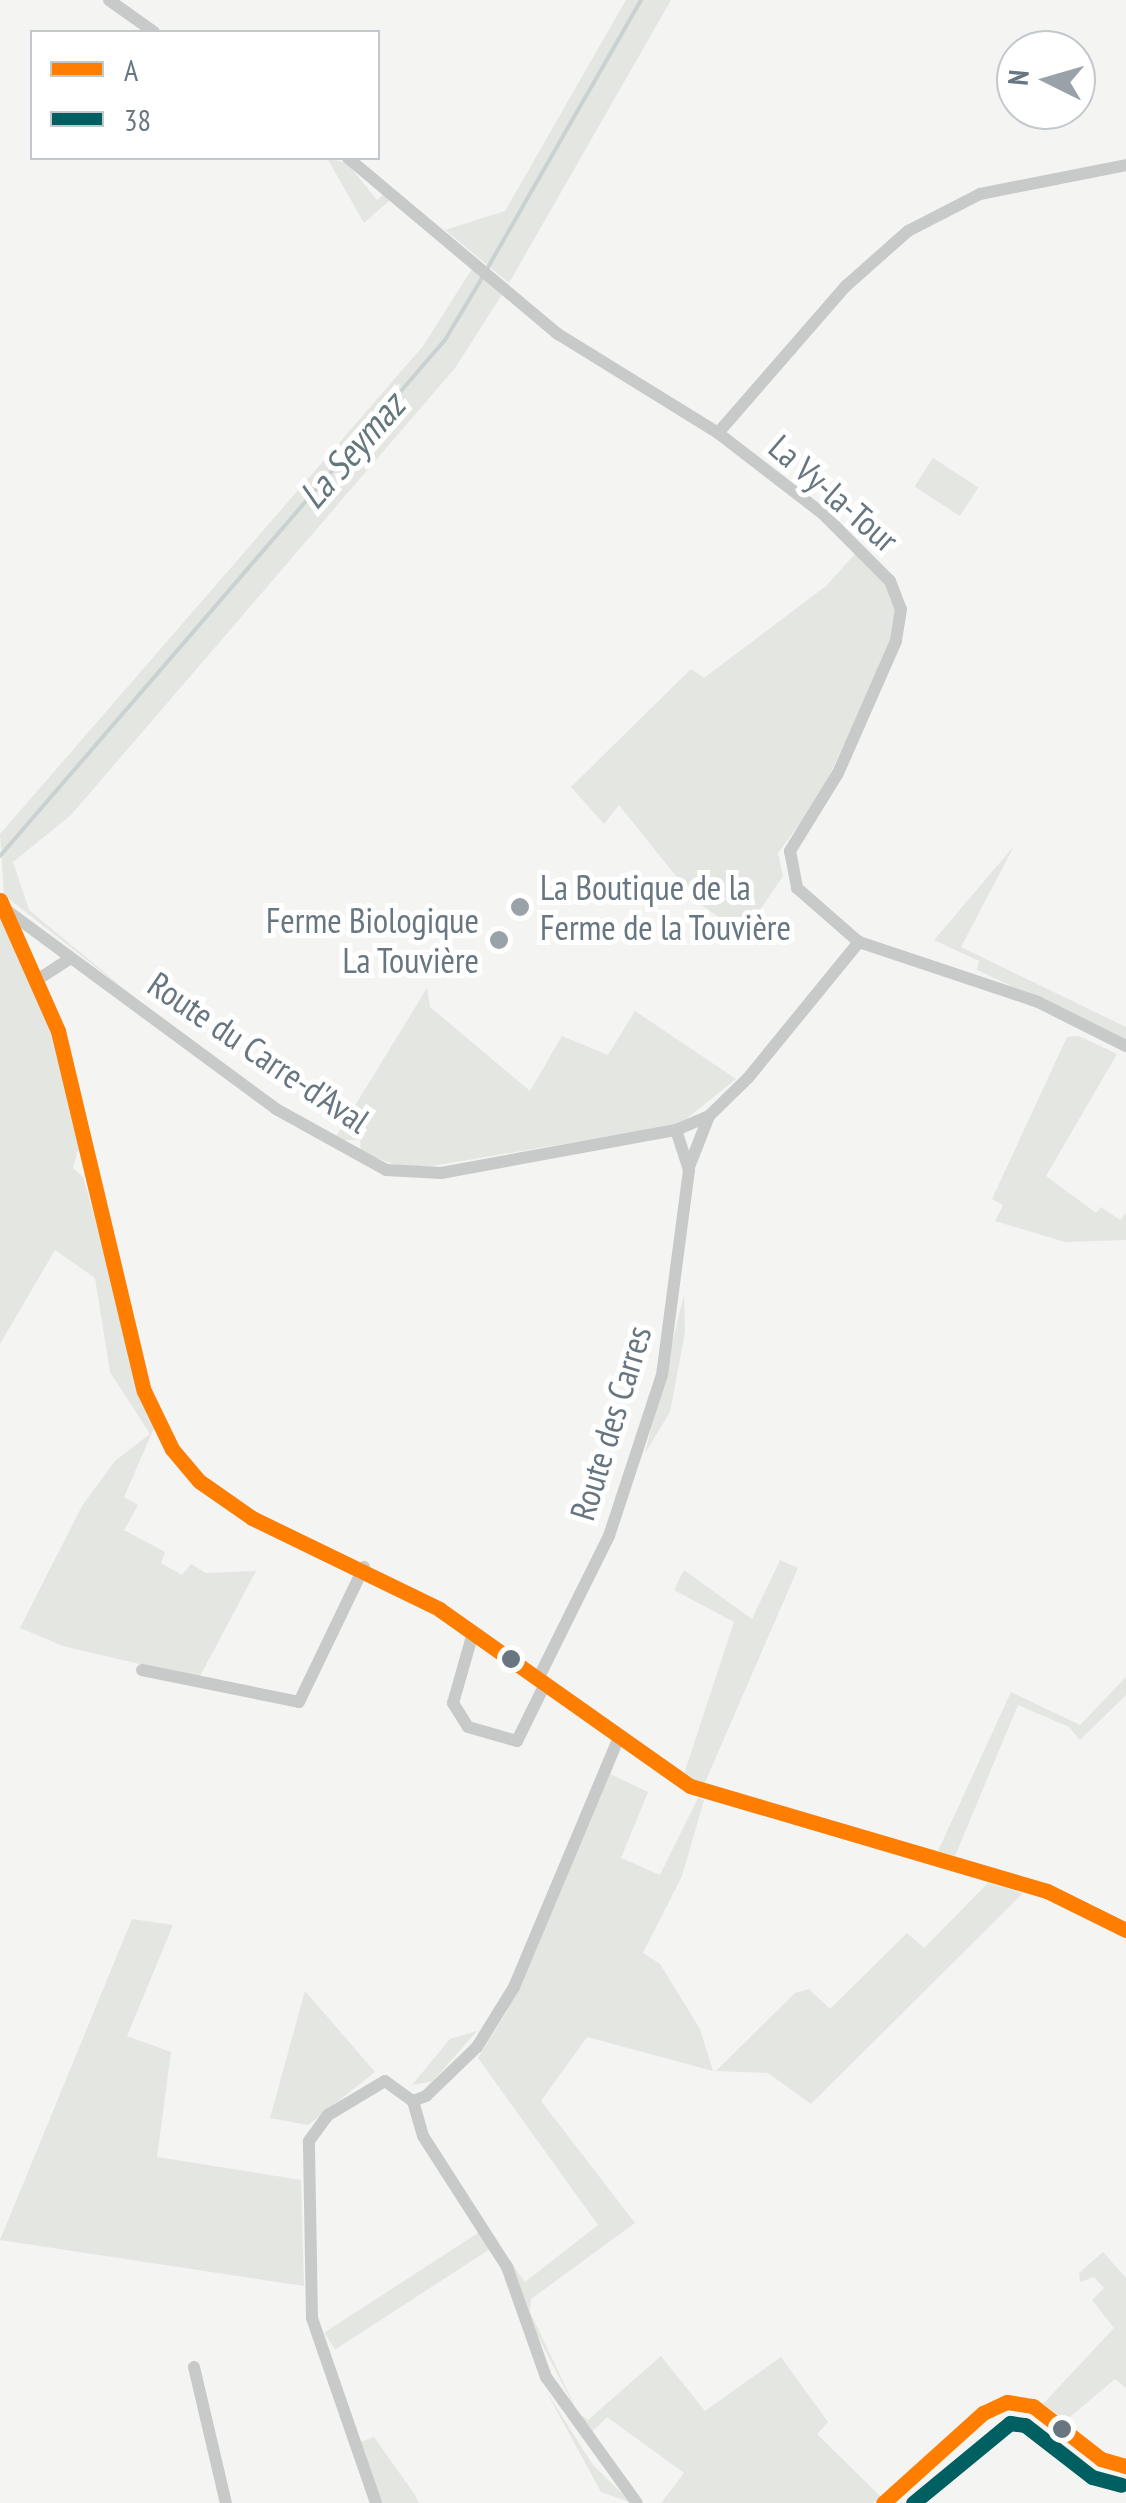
<!DOCTYPE html>
<meta charset="utf-8">
<style>
body{margin:0}
#map{position:relative;width:1126px;height:2503px;overflow:hidden;background:#f4f4f3;font-family:"PT Sans Narrow",sans-serif}
div>[style]{position:absolute}
.green>*{inset:0;background:#e4e6e1;transform-origin:0 0}
.stream>*{height:4px;margin:-2px;padding:0 2px;transform-origin:2px;border-radius:2px;background:#cad1d3}
.minor>*{height:12px;margin:-6px;padding:0 6px;transform-origin:6px;border-radius:6px;background:#c8caca}
.tertiary>*{height:15px;margin:-7.5px;padding:0 7.5px;transform-origin:7.5px;border-radius:7.5px;background:#c8caca}
.bus-1>*{height:15px;margin:-7.5px;padding:0 7.5px;transform-origin:7.5px;border-radius:7.5px;background:#ff7e00}
.bus-2>*{height:15px;margin:-7.5px;padding:0 7.5px;transform-origin:7.5px;border-radius:7.5px;background:#005f61}
.dots>*{width:28px;height:28px;translate:-50% -50%;box-sizing:border-box;border:5px solid #fff;border-radius:50%}
span{translate:-50% -50%;white-space:nowrap;text-align:center;line-height:1.15;-webkit-text-stroke:10px #fff;paint-order:stroke}
.street-label{font-size:35px;color:#677680}
.poi-label{font-size:35px;color:#677680}
.left{translate:0 -50%;text-align:left}
.right{translate:-100% -50%;text-align:right}
.water-label{font-size:38px;color:#63777c;font-style:italic}
.legend{position:absolute;left:30px;top:30px;width:350px;height:130px;box-sizing:border-box;background:#fff;border:2px solid #c2c8cc;margin:0;padding:12px 18px;list-style:none;font-size:30px;color:#677680}
.legend li{display:flex;align-items:center;gap:20px;height:50px}
.legend b{width:50px;border:2px solid #c2c8cc}
.north{position:absolute;left:996px;top:30px;width:100px;height:100px;box-sizing:border-box;background:#fff;border:2px solid #c2c8cc;border-radius:50%;rotate:275deg;font-size:28px;font-weight:700;line-height:40px;text-align:center;color:#677680}
.north::after{content:'';display:block;margin:auto;width:35px;height:45px;background:#98a2a8;clip-path:polygon(50% 0,100% 100%,50% 72%,0 100%)}
</style>
<div id="map">
<div class="green">
<div style="clip-path:polygon(626px 0,671px 0,509px 283px,445px 230px,505px 211px)"></div>
<div style="clip-path:polygon(327px 158px,347px 163px,377px 200px,384px 194px,390px 200px,364px 223px)"></div>
<div style="clip-path:polygon(472px 269px,503px 293px,455px 368px,71px 815px,13px 862px,29px 910px,139px 1001px,4px 895px,0 834px,423px 346px)"></div>
<div style="left:933px;top:458px;width:54px;height:34px;rotate:33deg"></div>
<div style="clip-path:polygon(855px 554px,880px 574px,897px 611px,892px 640px,820px 796px,778px 853px,783px 876px,743px 935px,696px 901px,619px 805px,604px 824px,571px 787px,691px 669px,704px 678px,826px 586px)"></div>
<div style="clip-path:polygon(1014px 846px,961px 947px,1126px 1027px,1126px 1040px,977px 970px,979px 961px,934px 940px)"></div>
<div style="clip-path:polygon(0 914px,50px 1028px,79px 1146px,73px 1168px,83px 1177px,154px 1428px,124px 1497px,138px 1505px,124px 1530px,165px 1552px,161px 1563px,182px 1575px,191px 1564px,206px 1573px,256px 1571px,199px 1678px,63px 1646px,20px 1628px,82px 1506px,115px 1461px,150px 1434px,110px 1372px,95px 1278px,55px 1250px,0 1344px)"></div>
<div style="clip-path:polygon(427px 988px,430px 1007px,530px 1091px,562px 1036px,608px 1055px,635px 1011px,736px 1079px,680px 1124px,409px 1170px,361px 1152px,360px 1140px,334px 1140px)"></div>
<div style="clip-path:polygon(1079px 1036px,1117px 1054px,1046px 1176px,1096px 1213px,1101px 1207px,1120px 1220px,1126px 1213px,1126px 1240px,1065px 1242px,995px 1221px,1003px 1205px,992px 1199px,1067px 1037px)"></div>
<div style="clip-path:polygon(684px 1295px,685px 1332px,670px 1412px,645px 1453px)"></div>
<div style="clip-path:polygon(780px 1560px,798px 1568px,703px 1787px,683px 1777px,734px 1622px,674px 1590px,684px 1570px,752px 1619px)"></div>
<div style="clip-path:polygon(1126px 1677px,1126px 1695px,1080px 1740px,1069px 1727px,1018px 1705px,955px 1856px,938px 1851px,1011px 1692px,1080px 1725px)"></div>
<div style="clip-path:polygon(610px 1774px,648px 1792px,621px 1858px,660px 1875px,698px 1798px,704px 1800px,682px 1876px,643px 1953px,660px 1964px,700px 2029px,713px 2071px,587px 2037px,541px 2101px,635px 2223px,531px 2299px,530px 2312px,578px 2413px,588px 2420px,661px 2356px,705px 2411px,781px 2357px,828px 2422px,817px 2434px,881px 2497px,873px 2503px,661px 2503px,684px 2473px,607px 2417px,589px 2435px,469px 2203px,525px 2282px,598px 2225px,478px 2058px,506px 2013px)"></div>
<div style="clip-path:polygon(988px 1883px,1023px 1893px,811px 2104px,768px 2073px,716px 2071px,795px 1993px,809px 1989px,830px 2009px,907px 1933px,924px 1948px)"></div>
<div style="clip-path:polygon(132px 1919px,173px 1925px,127px 2036px,171px 2052px,157px 2157px,301px 2180px,304px 2286px,0 2240px)"></div>
<div style="clip-path:polygon(305px 1991px,375px 2072px,308px 2125px,270px 2118px)"></div>
<div style="clip-path:polygon(477px 2031px,433px 2081px,412px 2085px,450px 2039px)"></div>
<div style="left:481px;top:2231px;width:20px;height:187px;rotate:57deg"></div>
<div style="clip-path:polygon(1103px 2252px,1126px 2278px,1126px 2388px,1115px 2379px,1065px 2421px,1043px 2404px,1114px 2328px,1092px 2300px,1104px 2288px,1094px 2277px,1080px 2282px,1079px 2273px)"></div>
<div style="clip-path:polygon(546px 2391px,593px 2465px,632px 2503px,601px 2492px)"></div>
<div style="clip-path:polygon(374px 2437px,415px 2495px,419px 2503px,381px 2503px,358px 2443px)"></div>
</div>
<div class="stream">
<div style="left:487px;top:269px;width:310px;rotate:-60.2deg"></div>
<div style="left:0;top:856px;width:681px;rotate:-49.23deg"></div>
<div style="left:445px;top:340px;width:72px;rotate:-59.2deg"></div>
</div>
<div class="minor">
<div style="left:109px;top:0;width:55px;rotate:35.4deg"></div>
<div style="left:348px;top:158px;width:274px;rotate:40deg"></div>
<div style="left:558px;top:334px;width:188px;rotate:31.7deg"></div>
<div style="left:718px;top:433px;width:133px;rotate:37.6deg"></div>
<div style="left:823px;top:514px;width:95px;rotate:45deg"></div>
<div style="left:890px;top:581px;width:30px;rotate:69deg"></div>
<div style="left:901px;top:609px;width:32px;rotate:99deg"></div>
<div style="left:896px;top:641px;width:144px;rotate:113.7deg"></div>
<div style="left:838px;top:773px;width:92px;rotate:121.6deg"></div>
<div style="left:790px;top:851px;width:38px;rotate:79deg"></div>
<div style="left:797px;top:888px;width:82px;rotate:41.1deg"></div>
<div style="left:859px;top:942px;width:189px;rotate:18.5deg"></div>
<div style="left:1038px;top:1002px;width:98px;rotate:26.6deg"></div>
<div style="left:718px;top:433px;width:195px;rotate:-49deg"></div>
<div style="left:846px;top:286px;width:83px;rotate:-41.6deg"></div>
<div style="left:908px;top:231px;width:81px;rotate:-27.2deg"></div>
<div style="left:980px;top:194px;width:149px;rotate:-11.2deg"></div>
<div style="left:9px;top:912px;width:332px;rotate:36.4deg"></div>
<div style="left:276px;top:1109px;width:126px;rotate:29deg"></div>
<div style="left:386px;top:1170px;width:55px;rotate:3.1deg"></div>
<div style="left:441px;top:1173px;width:239px;rotate:-10.4deg"></div>
<div style="left:40px;top:978px;width:35px;rotate:-33deg"></div>
<div style="left:689px;top:1167px;width:55px;rotate:-68.6deg"></div>
<div style="left:473px;top:1633px;width:73px;rotate:105.9deg"></div>
<div style="left:453px;top:1703px;width:28px;rotate:58deg"></div>
<div style="left:468px;top:1727px;width:51px;rotate:15.9deg"></div>
<div style="left:517px;top:1741px;width:64px;rotate:-63.8deg"></div>
<div style="left:142px;top:1670px;width:160px;rotate:11.5deg"></div>
<div style="left:299px;top:1702px;width:150px;rotate:-64.3deg"></div>
<div style="left:538px;top:1679px;width:160px;rotate:-63.6deg"></div>
<div style="left:609px;top:1536px;width:169px;rotate:-71.8deg"></div>
<div style="left:662px;top:1375px;width:207px;rotate:-82.5deg"></div>
<div style="left:689px;top:1170px;width:42px;rotate:-108deg"></div>
<div style="left:676px;top:1130px;width:36px;rotate:-23deg"></div>
<div style="left:709px;top:1116px;width:54px;rotate:-44.3deg"></div>
<div style="left:748px;top:1078px;width:176px;rotate:-50.8deg"></div>
<div style="left:413px;top:2101px;width:36px;rotate:74deg"></div>
<div style="left:423px;top:2136px;width:156px;rotate:57.3deg"></div>
<div style="left:507px;top:2267px;width:117px;rotate:70.5deg"></div>
<div style="left:546px;top:2377px;width:155px;rotate:54.2deg"></div>
<div style="left:194px;top:2367px;width:140px;rotate:76.8deg"></div>
<div style="left:376px;top:2503px;width:196px;rotate:-109.1deg"></div>
<div style="left:312px;top:2318px;width:177px;rotate:-91deg"></div>
<div style="left:309px;top:2141px;width:32px;rotate:-54deg"></div>
<div style="left:328px;top:2115px;width:66px;rotate:-30.8deg"></div>
<div style="left:385px;top:2081px;width:34px;rotate:36deg"></div>
<div style="left:413px;top:2101px;width:14px;rotate:-21deg"></div>
<div style="left:426px;top:2096px;width:71px;rotate:-43.9deg"></div>
<div style="left:477px;top:2047px;width:70px;rotate:-58.3deg"></div>
<div style="left:514px;top:1987px;width:266px;rotate:-67.2deg"></div>
<div style="left:883px;top:2503px;width:135px;rotate:-42deg"></div>
<div style="left:983px;top:2413px;width:26px;rotate:-25deg"></div>
<div style="left:1007px;top:2402px;width:26px;rotate:9deg"></div>
<div style="left:1033px;top:2406px;width:86px;rotate:37.9deg"></div>
<div style="left:1101px;top:2459px;width:26px;rotate:16deg"></div>
</div>
<div class="tertiary">
<div style="left:0;top:900px;width:143px;rotate:66.1deg"></div>
<div style="left:58px;top:1031px;width:370px;rotate:76.6deg"></div>
<div style="left:144px;top:1391px;width:64px;rotate:64.2deg"></div>
<div style="left:172px;top:1449px;width:42px;rotate:49.8deg"></div>
<div style="left:199px;top:1481px;width:65px;rotate:34.9deg"></div>
<div style="left:252px;top:1518px;width:208px;rotate:25.9deg"></div>
<div style="left:439px;top:1609px;width:307px;rotate:35.2deg"></div>
<div style="left:690px;top:1786px;width:372px;rotate:16.4deg"></div>
<div style="left:1047px;top:1891px;width:88px;rotate:26.3deg"></div>
</div>
<div class="bus-1">
<div style="left:0;top:900px;width:143px;rotate:66.1deg"></div>
<div style="left:58px;top:1031px;width:370px;rotate:76.6deg"></div>
<div style="left:144px;top:1391px;width:64px;rotate:64.2deg"></div>
<div style="left:172px;top:1449px;width:42px;rotate:49.8deg"></div>
<div style="left:199px;top:1481px;width:65px;rotate:34.9deg"></div>
<div style="left:252px;top:1518px;width:208px;rotate:25.9deg"></div>
<div style="left:439px;top:1609px;width:307px;rotate:35.2deg"></div>
<div style="left:690px;top:1786px;width:372px;rotate:16.4deg"></div>
<div style="left:1047px;top:1891px;width:88px;rotate:26.3deg"></div>
<div style="left:883px;top:2503px;width:135px;rotate:-42deg"></div>
<div style="left:983px;top:2413px;width:26px;rotate:-25deg"></div>
<div style="left:1007px;top:2402px;width:26px;rotate:9deg"></div>
<div style="left:1033px;top:2406px;width:86px;rotate:37.9deg"></div>
<div style="left:1101px;top:2459px;width:26px;rotate:16deg"></div>
</div>
<div class="bus-2">
<div style="left:913px;top:2503px;width:126px;rotate:-39.5deg"></div>
<div style="left:1010px;top:2423px;width:15px;rotate:8deg"></div>
<div style="left:1025px;top:2425px;width:85px;rotate:37.8deg"></div>
<div style="left:1092px;top:2477px;width:30px;rotate:15deg"></div>
</div>
<div class="dots">
<div style="left:520px;top:907px;background:#98a2a8"></div>
<div style="left:499px;top:940px;background:#98a2a8"></div>
<div style="left:511px;top:1659px;background:#677680"></div>
<div style="left:1062px;top:2429px;background:#677680"></div>
</div>
<div class="street-label">
<span style="left:834px;top:493px;rotate:41deg">La Vy-la-Tour</span>
<span style="left:259px;top:1052px;rotate:34deg">Route du Carre-d'Aval</span>
<span style="left:610px;top:1423px;rotate:-73deg">Route des Carres</span>
</div>
<div class="poi-label">
<span class="left" style="left:540px;top:907px">La Boutique de la<br>Ferme de la Touvière</span>
<span class="right" style="left:479px;top:940px">Ferme Biologique<br>La Touvière</span>
</div>
<div class="water-label">
<span style="left:351px;top:450px;rotate:-49deg">La Seymaz</span>
</div>
<ul class="legend">
<li><b style="height:12px;background:#ff7e00"></b>A</li>
<li><b style="height:12px;background:#005f61"></b>38</li>
</ul>
<div class="north">N</div>
</div>
